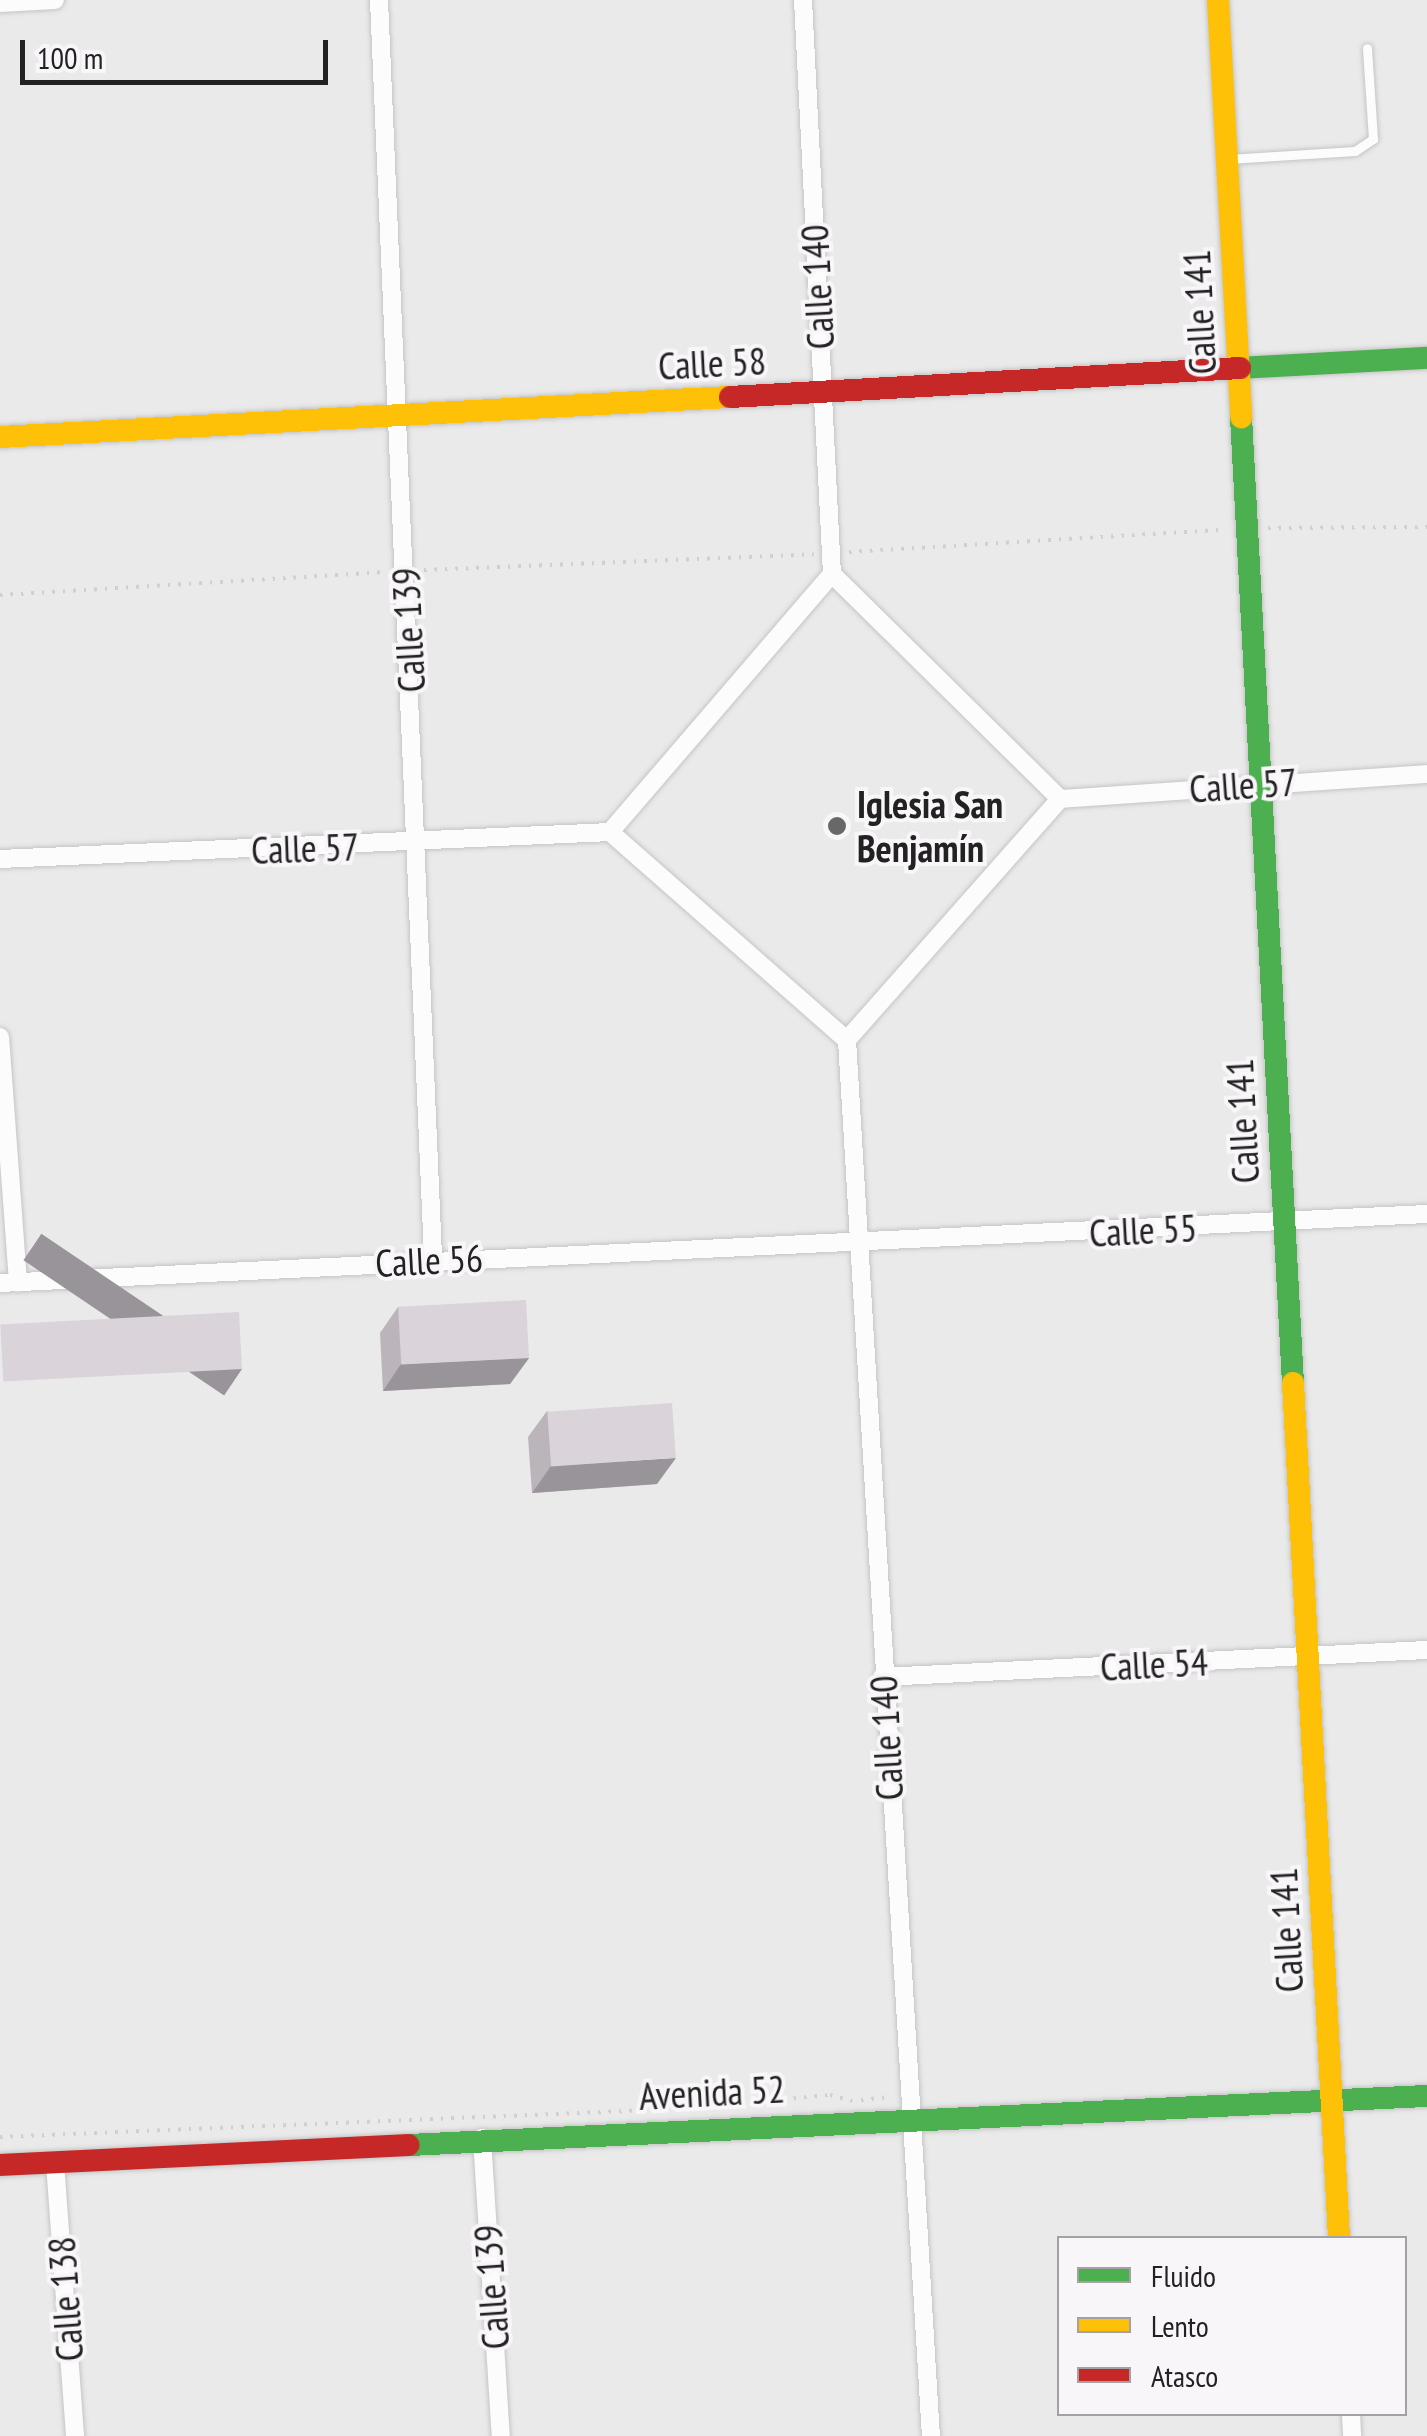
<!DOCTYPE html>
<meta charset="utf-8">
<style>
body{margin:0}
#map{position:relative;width:1427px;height:2436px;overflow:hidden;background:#eaeaea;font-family:"PT Sans Narrow",sans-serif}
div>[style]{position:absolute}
.path>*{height:4px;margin-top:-2px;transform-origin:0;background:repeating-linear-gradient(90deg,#d1d0d1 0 2.5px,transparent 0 10.5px)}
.roads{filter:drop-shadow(0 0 2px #c5c5c5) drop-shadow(0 0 2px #c5c5c5)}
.lane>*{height:9px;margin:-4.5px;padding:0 4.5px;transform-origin:4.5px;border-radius:4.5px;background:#fcfcfc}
.street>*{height:18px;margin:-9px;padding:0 9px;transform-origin:9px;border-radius:9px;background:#fcfcfc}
.fast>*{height:22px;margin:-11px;padding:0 11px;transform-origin:11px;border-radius:11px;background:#4caf50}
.slow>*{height:22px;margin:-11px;padding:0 11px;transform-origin:11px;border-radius:11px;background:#ffc107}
.jam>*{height:22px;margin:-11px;padding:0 11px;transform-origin:11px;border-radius:11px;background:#c62828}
.wall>*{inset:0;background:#bbb5bb}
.shaded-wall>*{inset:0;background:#999499;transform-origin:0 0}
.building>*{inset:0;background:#dad3da;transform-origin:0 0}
.dots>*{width:28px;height:28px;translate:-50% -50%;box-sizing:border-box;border:5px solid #f9f6f9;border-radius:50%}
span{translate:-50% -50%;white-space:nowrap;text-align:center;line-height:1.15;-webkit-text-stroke:8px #f9f6f9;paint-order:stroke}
.street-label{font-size:38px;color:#232223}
.poi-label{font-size:38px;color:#232223;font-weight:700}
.left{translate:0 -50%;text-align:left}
.legend{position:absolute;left:1057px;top:2236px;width:350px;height:180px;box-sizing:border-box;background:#f9f6f9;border:2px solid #a3a1a3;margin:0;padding:12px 18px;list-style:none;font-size:30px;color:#232223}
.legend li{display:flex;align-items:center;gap:20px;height:50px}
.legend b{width:50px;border:2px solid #a3a1a3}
.scale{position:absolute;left:20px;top:40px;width:308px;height:45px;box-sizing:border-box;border:5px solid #232223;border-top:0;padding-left:12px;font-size:30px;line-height:35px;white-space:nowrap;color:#232223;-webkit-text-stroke:8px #f9f6f9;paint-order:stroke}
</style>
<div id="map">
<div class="path">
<div style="left:1268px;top:528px;width:159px;rotate:-0.4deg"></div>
<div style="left:849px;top:552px;width:375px;rotate:-3.4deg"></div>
<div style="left:424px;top:570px;width:390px;rotate:-2.3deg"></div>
<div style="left:0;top:595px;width:386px;rotate:-3.4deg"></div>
<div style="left:861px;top:2100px;width:31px;rotate:-6deg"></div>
<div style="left:689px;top:2108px;width:142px;rotate:-5.3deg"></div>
<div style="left:830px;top:2095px;width:23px;rotate:15deg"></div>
<div style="left:0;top:2137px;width:650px;rotate:-2.38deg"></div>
</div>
<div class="roads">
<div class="lane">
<div style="left:1228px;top:159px;width:127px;rotate:-3.6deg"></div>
<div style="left:1355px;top:151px;width:22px;rotate:-34deg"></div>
<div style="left:1373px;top:139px;width:91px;rotate:-93.8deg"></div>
</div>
<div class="street">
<div style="left:379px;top:0;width:1260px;rotate:87.54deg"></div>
<div style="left:803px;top:0;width:575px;rotate:87.11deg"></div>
<div style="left:0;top:3px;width:55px;rotate:-3.1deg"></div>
<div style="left:832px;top:574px;width:320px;rotate:44.6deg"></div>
<div style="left:1060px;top:799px;width:322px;rotate:131.5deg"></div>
<div style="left:1060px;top:799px;width:368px;rotate:-3.9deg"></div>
<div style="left:610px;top:832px;width:340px;rotate:-49.3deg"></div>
<div style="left:610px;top:832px;width:315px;rotate:41.3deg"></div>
<div style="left:0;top:859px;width:611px;rotate:-2.53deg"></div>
<div style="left:0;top:1037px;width:246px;rotate:85.8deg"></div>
<div style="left:847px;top:1040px;width:1399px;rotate:86.56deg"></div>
<div style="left:0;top:1283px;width:1429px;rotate:-2.77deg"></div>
<div style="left:882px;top:1677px;width:546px;rotate:-2.84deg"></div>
<div style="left:482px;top:2138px;width:299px;rotate:86.4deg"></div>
<div style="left:55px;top:2163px;width:274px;rotate:85.8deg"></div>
<div style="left:1351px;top:2414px;width:22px;rotate:87deg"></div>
</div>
<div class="fast">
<div style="left:1240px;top:368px;width:187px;rotate:-3.1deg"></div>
<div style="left:1241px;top:417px;width:967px;rotate:86.92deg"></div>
<div style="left:409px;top:2145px;width:1019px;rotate:-2.76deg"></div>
</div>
<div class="slow">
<div style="left:1218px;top:0;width:418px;rotate:86.8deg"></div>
<div style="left:0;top:437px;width:731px;rotate:-3.14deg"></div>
<div style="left:1293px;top:1383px;width:856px;rotate:86.92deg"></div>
</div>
<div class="jam">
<div style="left:730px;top:397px;width:511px;rotate:-3.25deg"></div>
<div style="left:0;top:2165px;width:409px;rotate:-2.8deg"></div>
</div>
</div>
<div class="wall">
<div style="clip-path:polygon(398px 1307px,529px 1358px,510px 1384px,383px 1391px,380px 1333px)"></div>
<div style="clip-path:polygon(547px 1411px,657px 1484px,532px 1493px,528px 1437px)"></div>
</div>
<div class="shaded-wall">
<div style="clip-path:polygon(529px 1358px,510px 1384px,383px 1391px,401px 1364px)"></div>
<div style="left:242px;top:1369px;width:32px;height:242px;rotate:124deg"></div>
<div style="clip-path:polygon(676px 1458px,657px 1484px,532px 1493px,551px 1466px)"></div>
</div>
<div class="building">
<div style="left:526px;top:1300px;width:58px;height:128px;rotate:87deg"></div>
<div style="left:239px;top:1312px;width:57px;height:239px;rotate:87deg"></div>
<div style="left:672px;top:1403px;width:55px;height:125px;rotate:86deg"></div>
</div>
<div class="dots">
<div style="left:837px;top:826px;background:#696869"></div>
</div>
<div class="street-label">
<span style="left:817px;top:287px;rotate:-93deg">Calle 140</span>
<span style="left:1199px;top:312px;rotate:-93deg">Calle 141</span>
<span style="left:712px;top:363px;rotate:-3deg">Calle 58</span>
<span style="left:408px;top:630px;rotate:-93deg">Calle 139</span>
<span style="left:1243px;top:785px;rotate:-4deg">Calle 57</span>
<span style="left:305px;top:848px;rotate:-2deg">Calle 57</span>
<span style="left:1242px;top:1121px;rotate:-93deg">Calle 141</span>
<span style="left:1143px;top:1230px;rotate:-3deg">Calle 55</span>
<span style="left:429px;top:1260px;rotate:-3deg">Calle 56</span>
<span style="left:1154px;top:1664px;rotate:-3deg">Calle 54</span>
<span style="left:886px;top:1738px;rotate:-93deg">Calle 140</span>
<span style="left:1286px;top:1930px;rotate:-93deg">Calle 141</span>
<span style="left:712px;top:2092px;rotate:-3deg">Avenida 52</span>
<span style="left:491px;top:2287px;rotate:-94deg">Calle 139</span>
<span style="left:65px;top:2299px;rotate:-94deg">Calle 138</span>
</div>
<div class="poi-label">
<span class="left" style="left:857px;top:826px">Iglesia San<br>Benjamín</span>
</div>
<ul class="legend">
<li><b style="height:12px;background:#4caf50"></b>Fluido</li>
<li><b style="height:12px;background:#ffc107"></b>Lento</li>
<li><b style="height:12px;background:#c62828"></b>Atasco</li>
</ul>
<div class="scale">100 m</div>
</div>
